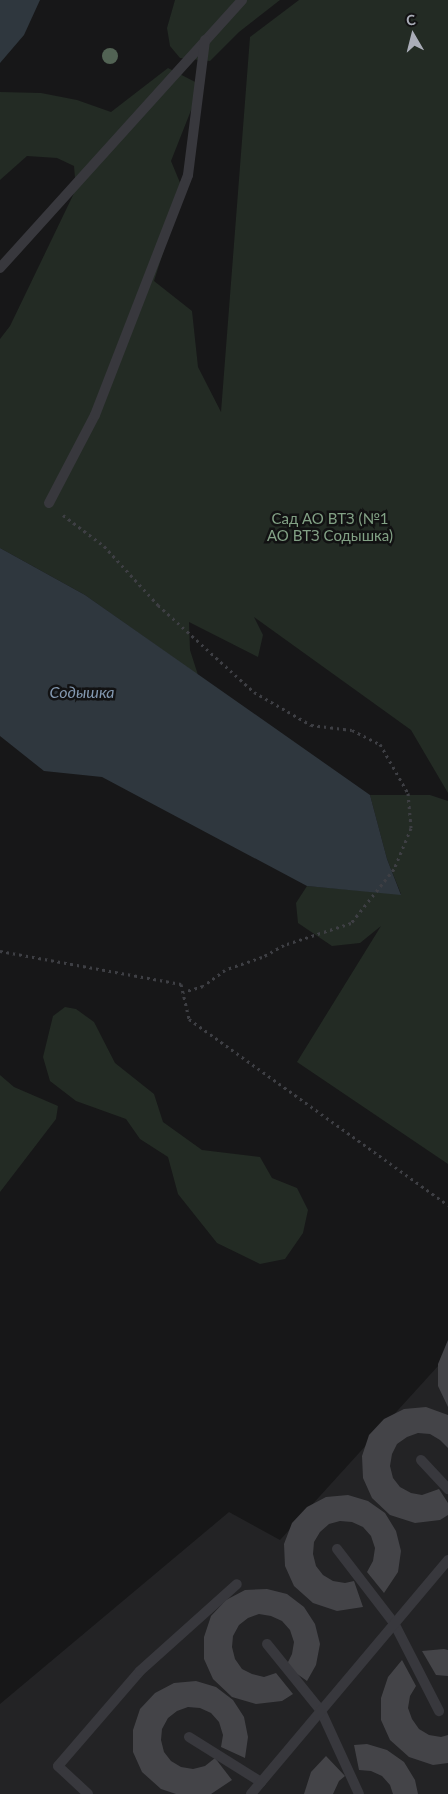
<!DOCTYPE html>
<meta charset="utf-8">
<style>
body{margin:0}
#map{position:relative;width:448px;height:1794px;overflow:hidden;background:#171718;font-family:Lato,sans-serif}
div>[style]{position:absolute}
.built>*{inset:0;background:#232325}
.green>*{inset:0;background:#232b24}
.water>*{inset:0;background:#2f373e}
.building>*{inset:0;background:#444448}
.path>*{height:3px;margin-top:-1.5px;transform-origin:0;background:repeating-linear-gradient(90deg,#3e3f44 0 2.5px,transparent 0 6.5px)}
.lane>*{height:10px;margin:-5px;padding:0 5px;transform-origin:5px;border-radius:5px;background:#38383d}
.trees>*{width:16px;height:16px;margin:-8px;border-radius:50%;background:#526354}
span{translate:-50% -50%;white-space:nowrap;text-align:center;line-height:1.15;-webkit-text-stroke:5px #121213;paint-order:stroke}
.park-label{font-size:15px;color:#82a185}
.water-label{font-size:16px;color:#8398b0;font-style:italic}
.north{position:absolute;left:388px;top:10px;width:50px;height:50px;-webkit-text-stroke:4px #121213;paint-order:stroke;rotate:352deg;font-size:14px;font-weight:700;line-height:20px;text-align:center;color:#aaadb8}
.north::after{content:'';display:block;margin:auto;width:18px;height:22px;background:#aaadb8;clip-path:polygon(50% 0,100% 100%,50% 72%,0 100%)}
</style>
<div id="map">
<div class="built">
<div style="clip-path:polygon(448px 1355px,448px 1794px,0 1794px,0 1704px,229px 1512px,280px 1540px)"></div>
</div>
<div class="green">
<div style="clip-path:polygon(175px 0,280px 0,239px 32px,210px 61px,180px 58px,170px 46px,167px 28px)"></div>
<div style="clip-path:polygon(299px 0,448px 0,448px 793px,411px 730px,254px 617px,263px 635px,258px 657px,189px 622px,190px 650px,198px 675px,85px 595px,0 548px,0 339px,10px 326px,76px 189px,74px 166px,57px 158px,27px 156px,0 180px,0 92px,41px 93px,77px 100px,111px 112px,168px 68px,201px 85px,171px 161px,183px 190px,154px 281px,192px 311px,198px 367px,221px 412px,250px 37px)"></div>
<div style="clip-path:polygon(370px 795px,430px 795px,448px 801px,448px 1164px,297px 1062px,381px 926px,360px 943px,332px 946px,298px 923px,296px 903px,307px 886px,401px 894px,387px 859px)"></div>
<div style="clip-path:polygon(65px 1007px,76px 1009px,94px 1022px,115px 1063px,154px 1094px,163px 1122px,202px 1150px,260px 1157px,272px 1178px,297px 1188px,308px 1210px,303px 1233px,285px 1259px,260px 1264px,217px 1243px,178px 1194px,168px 1157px,140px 1139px,126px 1119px,76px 1101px,50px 1081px,43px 1057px,53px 1016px)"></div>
<div style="clip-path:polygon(0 1075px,14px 1087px,58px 1106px,56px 1119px,0 1192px)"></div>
</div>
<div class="water">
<div style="clip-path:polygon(0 0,40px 0,24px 35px,0 63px)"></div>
<div style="clip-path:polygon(0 548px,85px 595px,370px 795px,387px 859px,401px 895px,307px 886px,102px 777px,44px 771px,0 736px)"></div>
</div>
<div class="building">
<div style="clip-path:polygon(448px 1340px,448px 1407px,438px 1386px,438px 1364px)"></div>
<div style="clip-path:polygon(426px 1407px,448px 1415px,448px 1448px,440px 1440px,430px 1434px,418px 1433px,407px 1437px,397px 1444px,392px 1454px,390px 1466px,393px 1478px,400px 1487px,411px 1493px,422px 1495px,439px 1489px,448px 1503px,448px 1515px,440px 1520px,415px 1523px,390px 1515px,372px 1498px,363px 1478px,362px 1456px,369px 1435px,384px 1419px,404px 1409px)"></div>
<div style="clip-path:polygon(348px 1495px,368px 1501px,385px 1513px,396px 1531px,401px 1551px,398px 1572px,384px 1593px,367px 1572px,373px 1561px,375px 1548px,371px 1536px,363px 1527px,352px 1522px,340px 1521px,329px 1524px,320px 1532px,314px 1542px,313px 1554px,316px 1566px,323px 1575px,333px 1581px,345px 1583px,354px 1581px,363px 1607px,337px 1611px,313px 1603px,294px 1586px,285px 1566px,284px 1544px,292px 1523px,307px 1507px,326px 1497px)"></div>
<div style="clip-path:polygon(267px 1589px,287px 1594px,304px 1607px,315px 1624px,320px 1644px,316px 1665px,307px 1681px,286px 1666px,292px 1654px,294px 1642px,290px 1630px,282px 1621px,271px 1616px,259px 1614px,248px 1618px,239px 1625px,233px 1636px,232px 1647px,235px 1659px,242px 1669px,252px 1674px,264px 1677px,276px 1673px,293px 1694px,282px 1701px,256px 1704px,232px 1697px,213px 1679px,204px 1659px,204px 1637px,211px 1616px,226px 1600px,245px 1590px)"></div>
<div style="clip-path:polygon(444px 1649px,448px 1650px,448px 1676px,436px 1675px,422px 1651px)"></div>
<div style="clip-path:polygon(402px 1660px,416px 1686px,410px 1696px,408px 1708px,412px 1719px,419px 1729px,429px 1735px,441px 1737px,448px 1735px,448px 1763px,433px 1765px,409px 1757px,390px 1740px,381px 1720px,381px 1698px,388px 1677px)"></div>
<div style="clip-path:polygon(196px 1681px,216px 1687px,233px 1700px,244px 1717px,248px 1737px,245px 1758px,221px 1747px,223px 1735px,219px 1722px,211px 1713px,200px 1708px,188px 1707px,177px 1711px,168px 1718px,162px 1729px,161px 1740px,164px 1752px,171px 1761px,181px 1767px,193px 1769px,205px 1766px,215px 1758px,232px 1780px,211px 1794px,176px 1794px,161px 1789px,142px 1772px,133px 1752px,133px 1730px,140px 1709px,155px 1693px,174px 1683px)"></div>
<div style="clip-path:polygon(367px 1744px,387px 1750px,404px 1762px,415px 1780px,418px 1794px,393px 1794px,390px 1785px,382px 1776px,371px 1771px,359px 1770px,354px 1745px)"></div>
<div style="clip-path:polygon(326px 1756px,345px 1776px,339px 1781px,333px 1794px,304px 1794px,311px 1772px)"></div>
</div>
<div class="path">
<div style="left:63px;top:515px;width:51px;rotate:37.1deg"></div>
<div style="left:104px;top:546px;width:80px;rotate:47.5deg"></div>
<div style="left:158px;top:605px;width:130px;rotate:42.2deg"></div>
<div style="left:254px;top:692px;width:66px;rotate:30.1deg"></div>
<div style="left:311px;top:725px;width:41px;rotate:7deg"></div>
<div style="left:352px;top:730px;width:31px;rotate:27deg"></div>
<div style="left:380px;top:744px;width:56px;rotate:60.3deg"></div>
<div style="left:408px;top:793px;width:35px;rotate:85deg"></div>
<div style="left:411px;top:828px;width:44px;rotate:112.5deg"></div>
<div style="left:394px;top:869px;width:69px;rotate:128.5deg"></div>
<div style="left:351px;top:923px;width:71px;rotate:161.8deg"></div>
<div style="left:284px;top:945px;width:25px;rotate:151deg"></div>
<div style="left:262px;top:957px;width:39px;rotate:161deg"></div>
<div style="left:225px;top:970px;width:27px;rotate:144deg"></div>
<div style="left:203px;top:986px;width:21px;rotate:163deg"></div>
<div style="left:0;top:951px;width:184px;rotate:10.3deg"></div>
<div style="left:181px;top:984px;width:36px;rotate:77deg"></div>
<div style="left:189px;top:1019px;width:319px;rotate:35.7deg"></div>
</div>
<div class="lane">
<div style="left:0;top:268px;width:361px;rotate:-47.9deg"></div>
<div style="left:49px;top:503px;width:99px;rotate:-62.4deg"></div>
<div style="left:95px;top:415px;width:257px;rotate:-68.8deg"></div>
<div style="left:188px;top:175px;width:136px;rotate:-82.8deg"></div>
<div style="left:421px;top:1460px;width:40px;rotate:47deg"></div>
<div style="left:337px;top:1549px;width:93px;rotate:52.4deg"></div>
<div style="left:394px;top:1623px;width:99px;rotate:62.9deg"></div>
<div style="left:267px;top:1644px;width:86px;rotate:51.1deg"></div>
<div style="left:321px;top:1711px;width:91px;rotate:65.4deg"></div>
<div style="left:189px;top:1737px;width:85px;rotate:32deg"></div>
<div style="left:88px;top:1794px;width:41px;rotate:-137deg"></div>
<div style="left:58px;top:1766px;width:125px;rotate:-49.2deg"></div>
<div style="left:140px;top:1671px;width:130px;rotate:-41.9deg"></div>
<div style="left:251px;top:1794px;width:306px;rotate:-49.9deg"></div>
</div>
<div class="trees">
<div style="left:110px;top:56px"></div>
</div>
<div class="park-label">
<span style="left:330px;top:527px">Сад АО ВТЗ (№1<br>АО ВТЗ Содышка)</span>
</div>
<div class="water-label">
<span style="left:82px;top:692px">Содышка</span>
</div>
<div class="north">С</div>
</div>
